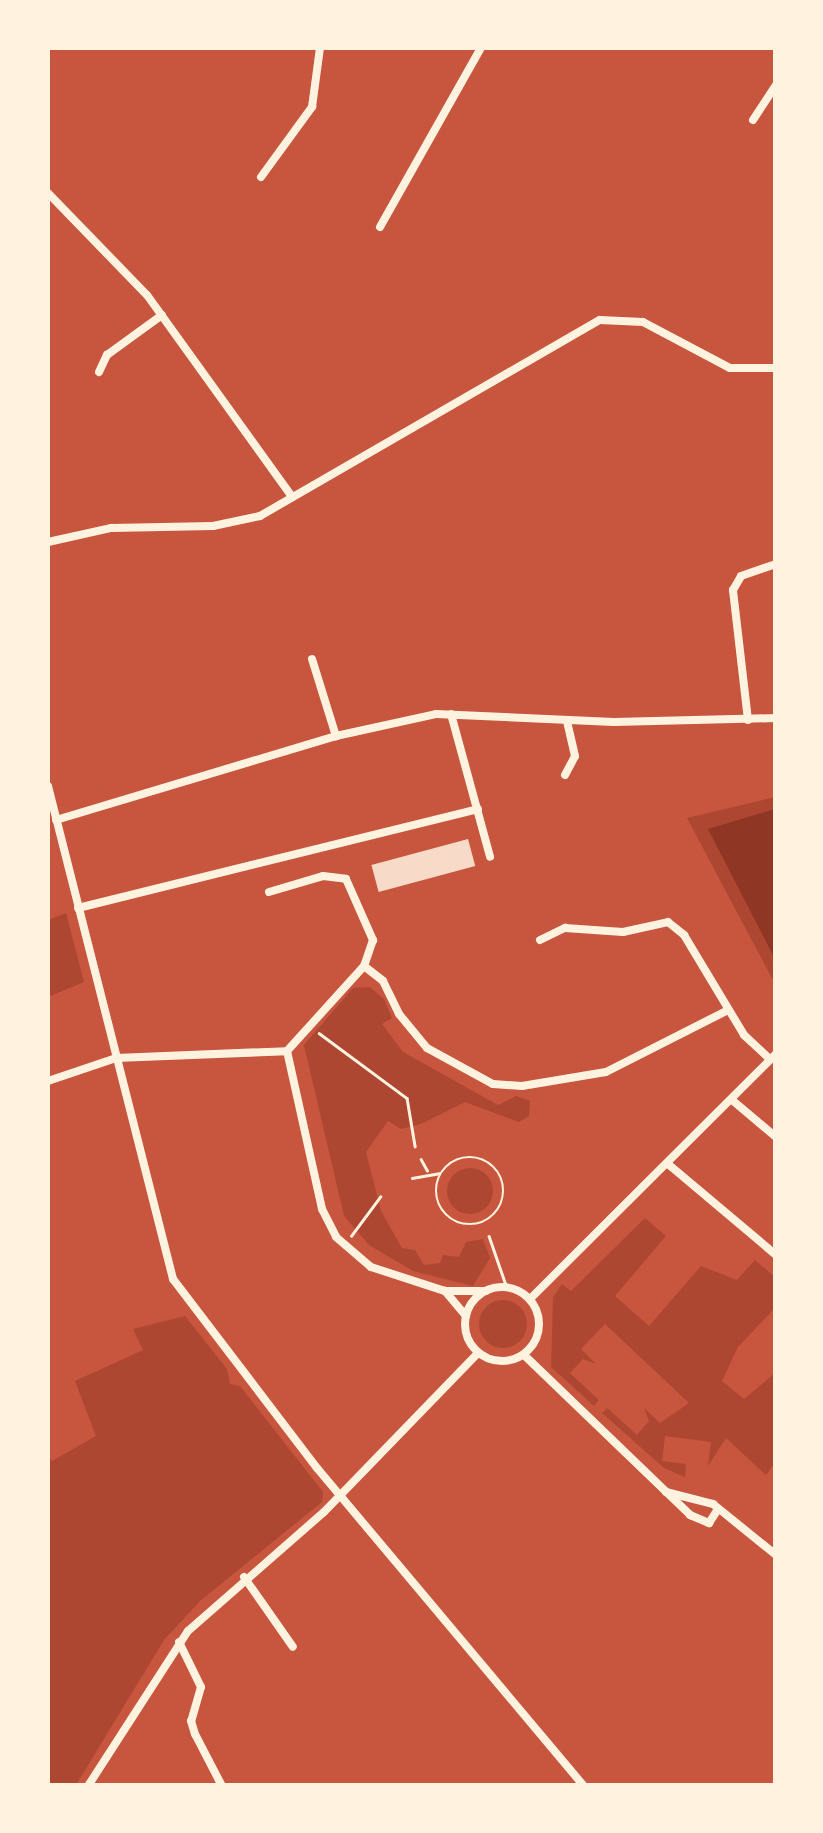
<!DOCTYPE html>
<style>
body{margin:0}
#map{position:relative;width:823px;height:1833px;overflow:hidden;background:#c8553d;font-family:Cabin,sans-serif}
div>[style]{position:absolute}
.green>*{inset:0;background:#ae4732}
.round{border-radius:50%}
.water>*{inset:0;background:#8f3625}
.building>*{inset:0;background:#f7dbc8;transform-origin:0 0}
.path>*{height:2.5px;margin:-1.25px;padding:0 1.25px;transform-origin:1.25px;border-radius:1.25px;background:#fff3e0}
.path>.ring{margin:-1.25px;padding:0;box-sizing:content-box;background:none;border:2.5px solid #fff3e0;border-radius:50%}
.minor>*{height:8px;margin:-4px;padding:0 4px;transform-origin:4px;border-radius:4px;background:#fff3e0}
.minor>.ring{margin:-4px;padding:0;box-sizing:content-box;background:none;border:8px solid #fff3e0;border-radius:50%}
span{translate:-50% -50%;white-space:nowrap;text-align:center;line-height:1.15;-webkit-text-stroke:10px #fff3e0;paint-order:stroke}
.frame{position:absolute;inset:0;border:50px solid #fff3e0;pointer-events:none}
</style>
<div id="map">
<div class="green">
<div style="clip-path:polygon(775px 797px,775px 984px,687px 818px)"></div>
<div style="clip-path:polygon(66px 913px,84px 982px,48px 997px,48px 920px)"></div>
<div style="clip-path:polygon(370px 987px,384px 999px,392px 1018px,382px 1024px,403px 1052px,498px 1105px,516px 1096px,530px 1101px,529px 1116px,519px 1122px,465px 1102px,421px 1124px,401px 1129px,388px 1121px,366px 1152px,381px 1211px,402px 1248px,415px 1250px,424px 1265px,440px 1263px,443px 1255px,459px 1257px,466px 1242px,483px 1239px,490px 1258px,473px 1286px,413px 1271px,369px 1245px,344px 1216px,304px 1045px,353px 988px)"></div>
<div class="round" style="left:447px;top:1168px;width:46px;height:46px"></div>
<div style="clip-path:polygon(645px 1218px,666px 1236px,615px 1296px,649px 1326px,701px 1266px,737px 1280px,755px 1260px,775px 1277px,775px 1308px,738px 1347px,722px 1381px,744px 1399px,775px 1373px,775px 1463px,766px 1475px,726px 1438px,708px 1466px,711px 1442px,665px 1436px,662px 1461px,686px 1464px,685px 1477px,664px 1468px,602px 1413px,607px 1408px,637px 1435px,649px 1421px,644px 1408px,660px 1423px,689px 1403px,605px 1324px,581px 1349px,596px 1364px,583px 1359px,570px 1373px,599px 1400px,594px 1406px,551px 1367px,553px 1297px,562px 1284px,571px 1291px)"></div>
<div class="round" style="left:479px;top:1300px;width:48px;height:48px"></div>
<div style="clip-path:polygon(185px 1316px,227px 1369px,230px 1384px,240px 1386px,323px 1492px,322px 1502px,200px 1601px,164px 1640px,76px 1785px,48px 1785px,48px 1455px,52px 1461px,96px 1436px,75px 1381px,143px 1350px,133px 1329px)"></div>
</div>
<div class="water">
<div style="clip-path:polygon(775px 809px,776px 809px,775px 959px,708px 829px)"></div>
</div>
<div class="building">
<div style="left:468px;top:839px;width:28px;height:100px;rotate:75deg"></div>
</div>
<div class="path">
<div style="left:319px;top:1033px;width:109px;rotate:36.5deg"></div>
<div style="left:407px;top:1098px;width:49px;rotate:80.5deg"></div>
<div class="ring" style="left:436px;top:1157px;width:65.5px;height:65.5px"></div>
<div style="left:421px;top:1159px;width:13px;rotate:61deg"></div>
<div style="left:412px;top:1178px;width:27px;rotate:-10deg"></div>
<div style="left:351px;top:1236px;width:49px;rotate:-53.4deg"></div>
<div style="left:489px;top:1236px;width:55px;rotate:70.9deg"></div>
</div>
<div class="minor">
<div style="left:753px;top:120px;width:42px;rotate:-56.7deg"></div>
<div style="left:261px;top:177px;width:87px;rotate:-53.9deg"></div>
<div style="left:312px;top:107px;width:60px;rotate:-82.3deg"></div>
<div style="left:48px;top:193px;width:142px;rotate:45.9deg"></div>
<div style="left:147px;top:295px;width:249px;rotate:54.3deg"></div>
<div style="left:380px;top:227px;width:206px;rotate:-60.6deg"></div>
<div style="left:99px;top:372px;width:19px;rotate:-65deg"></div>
<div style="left:107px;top:355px;width:68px;rotate:-36deg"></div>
<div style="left:48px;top:542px;width:65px;rotate:-12.5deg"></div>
<div style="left:111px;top:528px;width:102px;rotate:-1.1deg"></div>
<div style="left:213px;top:526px;width:48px;rotate:-12deg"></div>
<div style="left:260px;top:516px;width:392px;rotate:-30deg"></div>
<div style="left:600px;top:320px;width:43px;rotate:2.7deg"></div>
<div style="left:643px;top:322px;width:98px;rotate:27.9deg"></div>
<div style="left:730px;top:368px;width:46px"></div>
<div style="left:312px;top:659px;width:81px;rotate:72.7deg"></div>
<div style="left:451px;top:714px;width:148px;rotate:74.7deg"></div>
<div style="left:748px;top:720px;width:131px;rotate:-96.6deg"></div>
<div style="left:733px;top:590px;width:16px;rotate:-60deg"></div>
<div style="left:741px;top:576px;width:37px;rotate:-19deg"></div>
<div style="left:565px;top:775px;width:21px;rotate:-62deg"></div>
<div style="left:575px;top:756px;width:36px;rotate:-103deg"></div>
<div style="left:48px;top:786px;width:509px;rotate:75.77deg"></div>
<div style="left:173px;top:1279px;width:238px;rotate:52.7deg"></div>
<div style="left:317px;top:1468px;width:415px;rotate:50deg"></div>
<div style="left:56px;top:820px;width:292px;rotate:-16.7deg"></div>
<div style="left:336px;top:736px;width:102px;rotate:-12.4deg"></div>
<div style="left:436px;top:714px;width:178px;rotate:2.6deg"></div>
<div style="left:614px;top:722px;width:162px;rotate:-1.4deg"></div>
<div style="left:269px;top:892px;width:56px;rotate:-16.5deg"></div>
<div style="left:323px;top:876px;width:23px;rotate:7deg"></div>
<div style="left:346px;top:879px;width:67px;rotate:66.1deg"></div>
<div style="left:373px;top:940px;width:28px;rotate:109deg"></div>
<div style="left:78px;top:908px;width:412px;rotate:-13.9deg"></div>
<div style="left:540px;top:940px;width:28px;rotate:-26deg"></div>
<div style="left:565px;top:928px;width:58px;rotate:3.9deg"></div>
<div style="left:623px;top:932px;width:46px;rotate:-12.5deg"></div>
<div style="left:668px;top:922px;width:21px;rotate:39deg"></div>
<div style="left:684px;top:935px;width:117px;rotate:59deg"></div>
<div style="left:744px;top:1035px;width:35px;rotate:43deg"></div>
<div style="left:287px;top:1051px;width:162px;rotate:77.5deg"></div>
<div style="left:322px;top:1209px;width:31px;rotate:63deg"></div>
<div style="left:336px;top:1237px;width:46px;rotate:40.6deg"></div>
<div style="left:371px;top:1267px;width:78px;rotate:18deg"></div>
<div style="left:48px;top:1081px;width:72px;rotate:-18.7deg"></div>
<div style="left:116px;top:1058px;width:171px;rotate:-2.3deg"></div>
<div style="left:287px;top:1051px;width:115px;rotate:-47.8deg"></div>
<div style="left:364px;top:966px;width:24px;rotate:38deg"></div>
<div style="left:383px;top:981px;width:37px;rotate:64deg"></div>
<div style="left:399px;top:1014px;width:44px;rotate:50.5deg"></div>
<div style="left:427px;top:1048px;width:75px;rotate:28.6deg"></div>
<div style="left:493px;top:1084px;width:29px;rotate:4deg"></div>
<div style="left:522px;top:1086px;width:85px;rotate:-9.5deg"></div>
<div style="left:606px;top:1072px;width:137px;rotate:-26.9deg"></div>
<div style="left:732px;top:1100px;width:57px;rotate:40.1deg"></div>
<div style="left:668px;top:1164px;width:141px;rotate:40.1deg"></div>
<div class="ring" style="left:465px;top:1287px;width:66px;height:66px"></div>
<div style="left:530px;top:1299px;width:347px;rotate:-44.9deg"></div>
<div style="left:466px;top:1316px;width:33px;rotate:-130deg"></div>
<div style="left:445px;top:1291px;width:41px"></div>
<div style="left:524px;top:1355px;width:231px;rotate:43.9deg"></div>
<div style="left:690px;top:1515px;width:21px;rotate:23deg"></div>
<div style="left:709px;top:1523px;width:17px;rotate:-57deg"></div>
<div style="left:666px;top:1492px;width:49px;rotate:14.3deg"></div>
<div style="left:713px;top:1504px;width:81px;rotate:39deg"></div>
<div style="left:244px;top:1577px;width:85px;rotate:55deg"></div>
<div style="left:179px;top:1642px;width:50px;rotate:63.9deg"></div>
<div style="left:201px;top:1687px;width:35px;rotate:106deg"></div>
<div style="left:191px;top:1721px;width:14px;rotate:73deg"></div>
<div style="left:195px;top:1734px;width:59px;rotate:62.6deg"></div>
<div style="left:88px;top:1786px;width:184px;rotate:-57.2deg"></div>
<div style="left:188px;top:1631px;width:181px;rotate:-41.2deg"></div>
<div style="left:324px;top:1512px;width:221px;rotate:-45.9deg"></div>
</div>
<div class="frame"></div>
</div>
